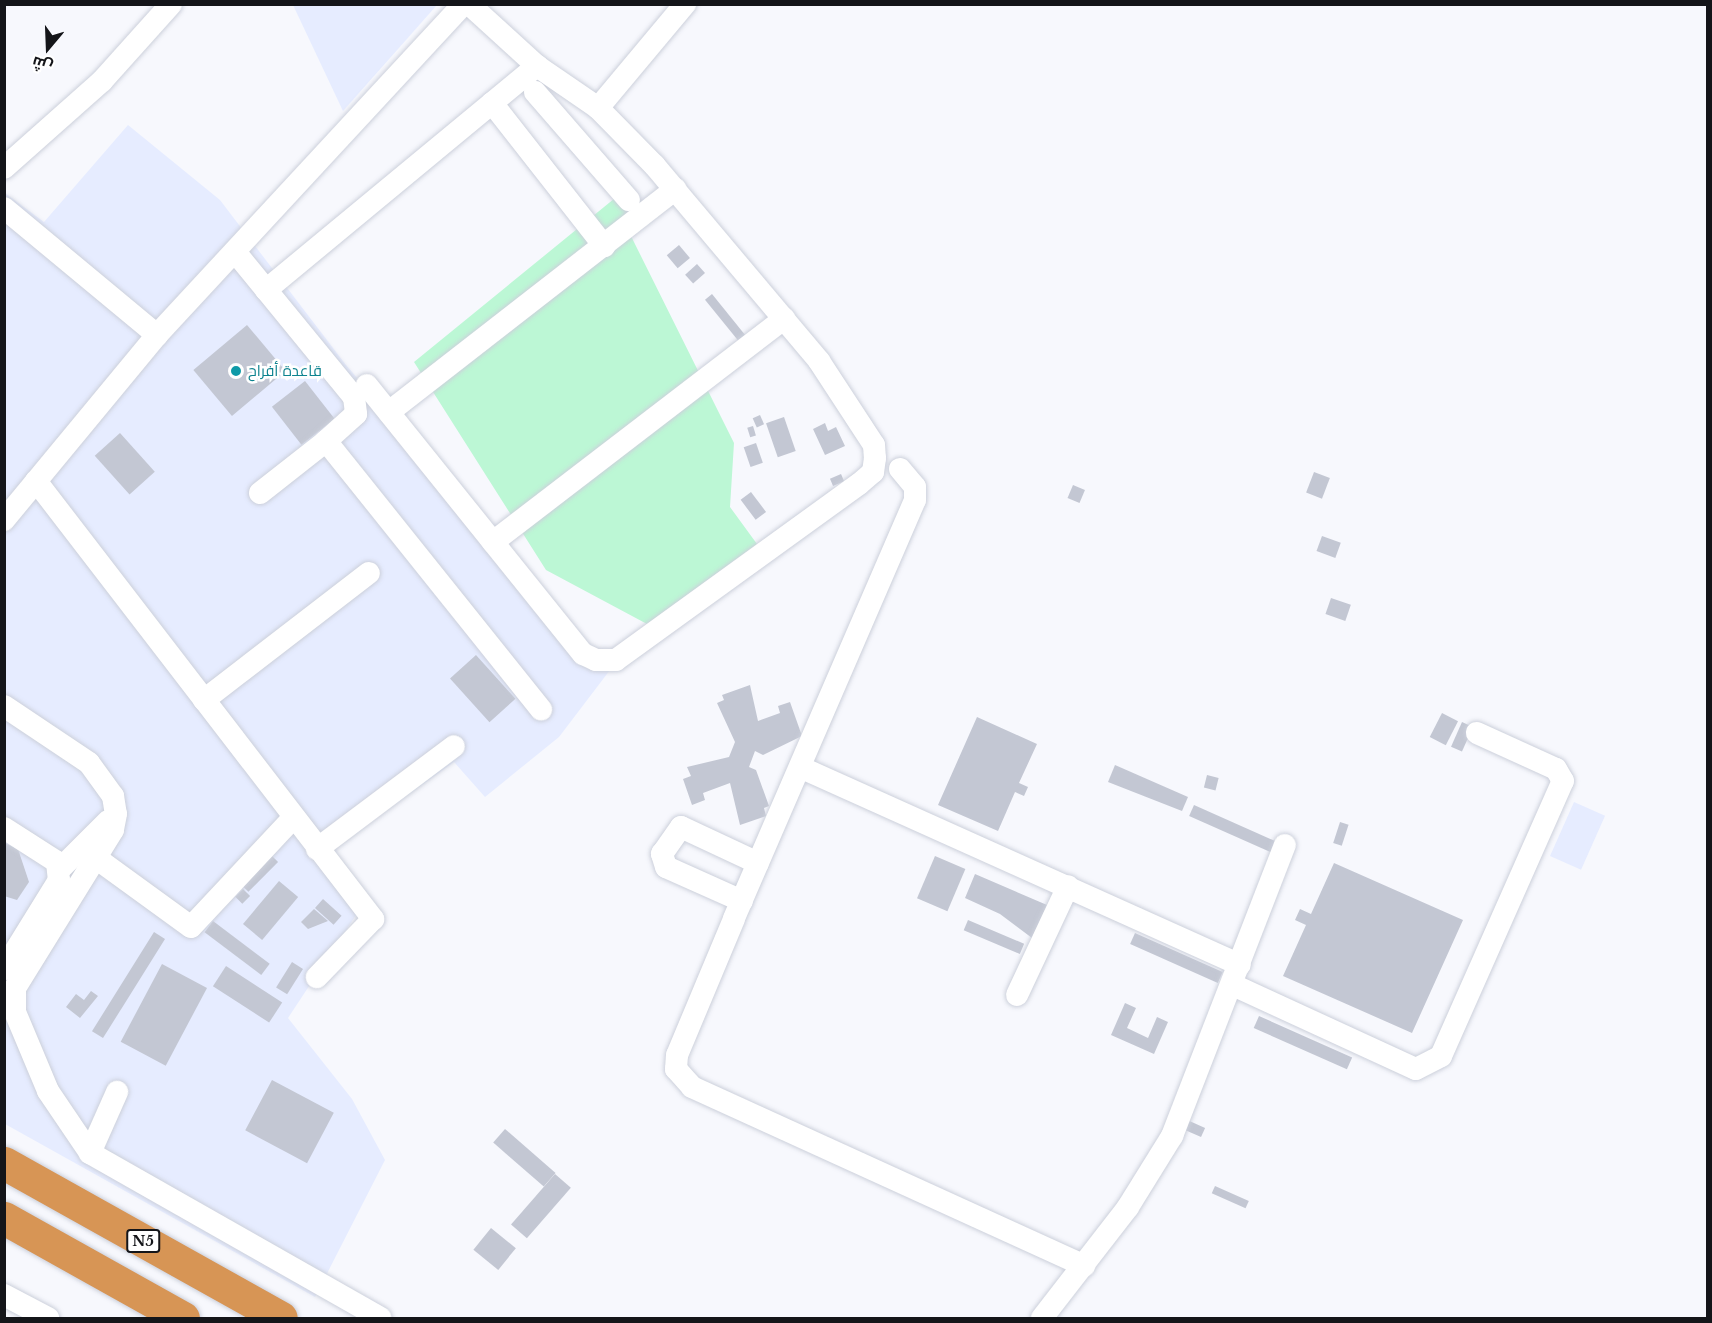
<!DOCTYPE html>
<meta charset="utf-8">
<style>
body{margin:0}
#map{position:relative;width:1712px;height:1323px;overflow:hidden;background:#f7f8fd;font-family:"Libre Baskerville",Cairo,serif}
div>[style]{position:absolute}
.built>*{inset:0;background:#e6ecff;transform-origin:0 0}
.green>*{inset:0;background:#bcf7d5}
.building>*{inset:0;background:#c3c7d3;transform-origin:0 0}
.roads{filter:drop-shadow(0 0 2px #ccd0db) drop-shadow(0 0 2px #ccd0db)}
.minor>*{height:22px;margin:-11px;padding:0 11px;transform-origin:11px;border-radius:11px;background:#fff}
.highway>*{height:33px;margin:-16.5px;padding:0 16.5px;transform-origin:16.5px;border-radius:16.5px;background:#d79555}
.dots>*{width:16px;height:16px;translate:-50% -50%;box-sizing:border-box;border:3px solid #fff;border-radius:50%}
span{translate:-50% -50%;white-space:nowrap;text-align:center;line-height:1.15;-webkit-text-stroke:5px #fff;paint-order:stroke}
.shield-label span{padding:2px 4px;background:#fff;border:2px solid;border-radius:4px;-webkit-text-stroke-width:0}
.shield-label{font-size:14px;color:#141519;font-weight:700}
.culture-label{font-size:15px;color:#0d838f}
.left{translate:0 -50%;text-align:left}
.frame{position:absolute;inset:0;border:6px solid #141519;pointer-events:none}
.north{position:absolute;left:18px;top:18px;width:60px;height:60px;-webkit-text-stroke:4px #fff;paint-order:stroke;rotate:199deg;font-size:16px;font-weight:700;line-height:24px;text-align:center;color:#141519}
.north::after{content:'';display:block;margin:auto;width:21px;height:27px;background:#141519;clip-path:polygon(50% 0,100% 100%,50% 72%,0 100%)}
</style>
<div id="map">
<div class="built">
<div style="clip-path:polygon(293px 5px,437px 5px,343px 111px)"></div>
<div style="clip-path:polygon(128px 125px,220px 200px,346px 365px,610px 670px,559px 737px,485px 797px,454px 762px,317px 860px,358px 912px,288px 1018px,352px 1099px,385px 1160px,315px 1297px,5px 1124px,5px 193px,44px 222px)"></div>
<div style="left:1574px;top:802px;width:34px;height:59px;rotate:24deg"></div>
</div>
<div class="green">
<div style="clip-path:polygon(631px 185px,636px 194px,623px 220px,734px 443px,730px 507px,757px 544px,647px 624px,546px 570px,414px 362px)"></div>
</div>
<div class="building">
<div style="left:679px;top:245px;width:17px;height:16px;rotate:50deg"></div>
<div style="left:697px;top:264px;width:12px;height:16px;rotate:48deg"></div>
<div style="left:712px;top:294px;width:60px;height:9px;rotate:51deg"></div>
<div style="left:247px;top:325px;width:60px;height:70px;rotate:50deg"></div>
<div style="left:305px;top:381px;width:48px;height:42px;rotate:52deg"></div>
<div style="left:760px;top:415px;width:10px;height:8px;rotate:66deg"></div>
<div style="left:784px;top:417px;width:36px;height:19px;rotate:71deg"></div>
<div style="clip-path:polygon(825px 423px,828px 431px,836px 427px,845px 446px,825px 455px,813px 429px)"></div>
<div style="left:753px;top:426px;width:10px;height:6px;rotate:73deg"></div>
<div style="left:120px;top:433px;width:52px;height:34px;rotate:48deg"></div>
<div style="left:756px;top:443px;width:21px;height:13px;rotate:71deg"></div>
<div style="left:1314px;top:472px;width:17px;height:22px;rotate:21deg"></div>
<div style="left:841px;top:474px;width:8px;height:12px;rotate:67deg"></div>
<div style="left:1073px;top:485px;width:13px;height:14px;rotate:23deg"></div>
<div style="left:751px;top:492px;width:25px;height:13px;rotate:53deg"></div>
<div style="left:1322px;top:536px;width:20px;height:16px;rotate:20deg"></div>
<div style="left:1331px;top:598px;width:21px;height:17px;rotate:19deg"></div>
<div style="left:476px;top:655px;width:59px;height:35px;rotate:48deg"></div>
<div style="clip-path:polygon(750px 685px,758px 721px,780px 713px,778px 706px,790px 702px,802px 736px,763px 755px,755px 751px,749px 767px,756px 770px,769px 806px,764px 808px,766px 816px,740px 825px,730px 783px,703px 793px,705px 800px,692px 805px,683px 779px,691px 776px,687px 767px,729px 757px,735px 742px,717px 703px,724px 700px,722px 695px)"></div>
<div style="left:1442px;top:713px;width:18px;height:27px;rotate:27deg"></div>
<div style="clip-path:polygon(977px 717px,1037px 744px,1019px 783px,1028px 787px,1024px 796px,1015px 792px,998px 831px,938px 805px)"></div>
<div style="left:1462px;top:722px;width:12px;height:27px;rotate:24deg"></div>
<div style="clip-path:polygon(1115px 765px,1188px 797px,1182px 811px,1108px 782px)"></div>
<div style="left:1207px;top:775px;width:12px;height:13px;rotate:14deg"></div>
<div style="left:1194px;top:805px;width:93px;height:12px;rotate:24deg"></div>
<div style="left:1340px;top:822px;width:9px;height:22px;rotate:18deg"></div>
<div style="clip-path:polygon(4px 843px,18px 849px,29px 882px,17px 900px,4px 896px)"></div>
<div style="left:271px;top:855px;width:10px;height:42px;rotate:45deg"></div>
<div style="left:935px;top:856px;width:33px;height:46px;rotate:23deg"></div>
<div style="clip-path:polygon(1334px 863px,1463px 920px,1412px 1033px,1283px 976px,1306px 925px,1295px 920px,1300px 909px,1311px 914px)"></div>
<div style="clip-path:polygon(975px 874px,1047px 905px,1032px 938px,1000px 914px,965px 898px)"></div>
<div style="left:279px;top:881px;width:25px;height:56px;rotate:40deg"></div>
<div style="left:243px;top:889px;width:10px;height:11px;rotate:45deg"></div>
<div style="left:323px;top:899px;width:25px;height:12px;rotate:42deg"></div>
<div style="clip-path:polygon(314px 909px,328px 921px,308px 929px,301px 922px)"></div>
<div style="left:968px;top:920px;width:61px;height:11px;rotate:23deg"></div>
<div style="left:213px;top:921px;width:71px;height:14px;rotate:37deg"></div>
<div style="left:154px;top:932px;width:13px;height:117px;rotate:32deg"></div>
<div style="left:1135px;top:933px;width:96px;height:12px;rotate:24deg"></div>
<div style="left:292px;top:962px;width:13px;height:30px;rotate:32deg"></div>
<div style="left:162px;top:964px;width:51px;height:88px;rotate:28deg"></div>
<div style="left:226px;top:966px;width:67px;height:24px;rotate:33deg"></div>
<div style="clip-path:polygon(91px 991px,98px 996px,80px 1018px,66px 1007px,76px 994px,84px 1000px)"></div>
<div style="clip-path:polygon(1125px 1003px,1136px 1008px,1127px 1028px,1148px 1038px,1157px 1017px,1168px 1022px,1154px 1054px,1111px 1035px)"></div>
<div style="left:1259px;top:1016px;width:102px;height:13px;rotate:24deg"></div>
<div style="left:272px;top:1080px;width:70px;height:57px;rotate:28deg"></div>
<div style="left:1185px;top:1119px;width:22px;height:10px;rotate:24deg"></div>
<div style="left:505px;top:1129px;width:67px;height:18px;rotate:41deg"></div>
<div style="left:555px;top:1174px;width:21px;height:67px;rotate:41deg"></div>
<div style="left:1215px;top:1186px;width:37px;height:8px;rotate:24deg"></div>
<div style="left:491px;top:1228px;width:32px;height:28px;rotate:39deg"></div>
</div>
<div class="roads">
<div class="minor">
<div style="left:469px;top:4px;width:92px;rotate:42.4deg"></div>
<div style="left:535px;top:92px;width:143px;rotate:49deg"></div>
<div style="left:492px;top:103px;width:182px;rotate:51.9deg"></div>
<div style="left:598px;top:108px;width:136px;rotate:-50.1deg"></div>
<div style="left:4px;top:168px;width:131px;rotate:-41.6deg"></div>
<div style="left:102px;top:81px;width:103px;rotate:-48.1deg"></div>
<div style="left:4px;top:208px;width:199px;rotate:39.7deg"></div>
<div style="left:236px;top:253px;width:186px;rotate:50.7deg"></div>
<div style="left:354px;top:397px;width:17px;rotate:83deg"></div>
<div style="left:356px;top:414px;width:40px;rotate:138deg"></div>
<div style="left:326px;top:441px;width:344px;rotate:51.3deg"></div>
<div style="left:266px;top:290px;width:352px;rotate:-39.6deg"></div>
<div style="left:537px;top:66px;width:74px;rotate:34.5deg"></div>
<div style="left:598px;top:108px;width:81px;rotate:45.5deg"></div>
<div style="left:655px;top:166px;width:255px;rotate:49.9deg"></div>
<div style="left:819px;top:361px;width:100px;rotate:56.8deg"></div>
<div style="left:874px;top:445px;width:13px;rotate:86deg"></div>
<div style="left:875px;top:458px;width:14px;rotate:98deg"></div>
<div style="left:873px;top:472px;width:18px;rotate:139deg"></div>
<div style="left:859px;top:484px;width:300px;rotate:144.1deg"></div>
<div style="left:616px;top:660px;width:20px;rotate:180deg"></div>
<div style="left:596px;top:660px;width:14px;rotate:-155deg"></div>
<div style="left:583px;top:654px;width:345px;rotate:-128.8deg"></div>
<div style="left:389px;top:412px;width:363px;rotate:-37.9deg"></div>
<div style="left:900px;top:469px;width:23px;rotate:50deg"></div>
<div style="left:915px;top:487px;width:13px;rotate:90deg"></div>
<div style="left:915px;top:500px;width:456px;rotate:113.4deg"></div>
<div style="left:734px;top:919px;width:147px;rotate:112.7deg"></div>
<div style="left:677px;top:1055px;width:14px;rotate:94deg"></div>
<div style="left:676px;top:1069px;width:24px;rotate:48deg"></div>
<div style="left:692px;top:1087px;width:431px;rotate:24.5deg"></div>
<div style="left:36px;top:481px;width:553px;rotate:52.43deg"></div>
<div style="left:373px;top:919px;width:81px;rotate:134deg"></div>
<div style="left:260px;top:493px;width:84px;rotate:-38.2deg"></div>
<div style="left:4px;top:520px;width:240px;rotate:-50.4deg"></div>
<div style="left:157px;top:335px;width:451px;rotate:-47.2deg"></div>
<div style="left:493px;top:542px;width:367px;rotate:-37.5deg"></div>
<div style="left:204px;top:700px;width:208px;rotate:-37.6deg"></div>
<div style="left:4px;top:706px;width:102px;rotate:33.8deg"></div>
<div style="left:89px;top:763px;width:41px;rotate:54deg"></div>
<div style="left:113px;top:796px;width:18px;rotate:81deg"></div>
<div style="left:116px;top:814px;width:16px;rotate:101deg"></div>
<div style="left:113px;top:830px;width:186px;rotate:121.8deg"></div>
<div style="left:15px;top:988px;width:24px;rotate:90deg"></div>
<div style="left:15px;top:1012px;width:86px;rotate:67.3deg"></div>
<div style="left:48px;top:1091px;width:75px;rotate:55.9deg"></div>
<div style="left:90px;top:1153px;width:334px;rotate:29.6deg"></div>
<div style="left:802px;top:768px;width:480px;rotate:24.2deg"></div>
<div style="left:4px;top:828px;width:63px;rotate:32.7deg"></div>
<div style="left:57px;top:862px;width:18px;rotate:84deg"></div>
<div style="left:59px;top:880px;width:105px;rotate:121.7deg"></div>
<div style="left:317px;top:849px;width:171px;rotate:-36.9deg"></div>
<div style="left:96px;top:858px;width:117px;rotate:36deg"></div>
<div style="left:191px;top:927px;width:149px;rotate:-46.9deg"></div>
<div style="left:59px;top:870px;width:69px;rotate:-45deg"></div>
<div style="left:742px;top:901px;width:83px;rotate:-155.9deg"></div>
<div style="left:666px;top:867px;width:14px;rotate:-107deg"></div>
<div style="left:662px;top:854px;width:33px;rotate:-55deg"></div>
<div style="left:681px;top:827px;width:85px;rotate:25.1deg"></div>
<div style="left:1233px;top:985px;width:201px;rotate:24.7deg"></div>
<div style="left:1416px;top:1069px;width:28px;rotate:-27deg"></div>
<div style="left:1441px;top:1056px;width:301px;rotate:-66.1deg"></div>
<div style="left:1563px;top:781px;width:14px;rotate:-120deg"></div>
<div style="left:1556px;top:769px;width:87px;rotate:-155.5deg"></div>
<div style="left:1017px;top:995px;width:120px;rotate:-64.9deg"></div>
<div style="left:90px;top:1153px;width:67px;rotate:-66.1deg"></div>
<div style="left:4px;top:1295px;width:50px;rotate:27.6deg"></div>
<div style="left:1042px;top:1318px;width:140px;rotate:-52.2deg"></div>
<div style="left:1128px;top:1207px;width:84px;rotate:-58.2deg"></div>
<div style="left:1172px;top:1136px;width:312px;rotate:-68.8deg"></div>
</div>
<div class="highway">
<div style="left:4px;top:1163px;width:317px;rotate:29.2deg"></div>
<div style="left:4px;top:1218px;width:205px;rotate:29.2deg"></div>
</div>
</div>
<div class="dots">
<div style="left:236px;top:371px;background:#0f9aa8"></div>
</div>
<div class="shield-label">
<span style="left:143px;top:1241px">N5</span>
</div>
<div class="culture-label">
<span class="left" style="left:248px;top:371px">قاعدة أفراح</span>
</div>
<div class="frame"></div>
<div class="north">ش</div>
</div>
